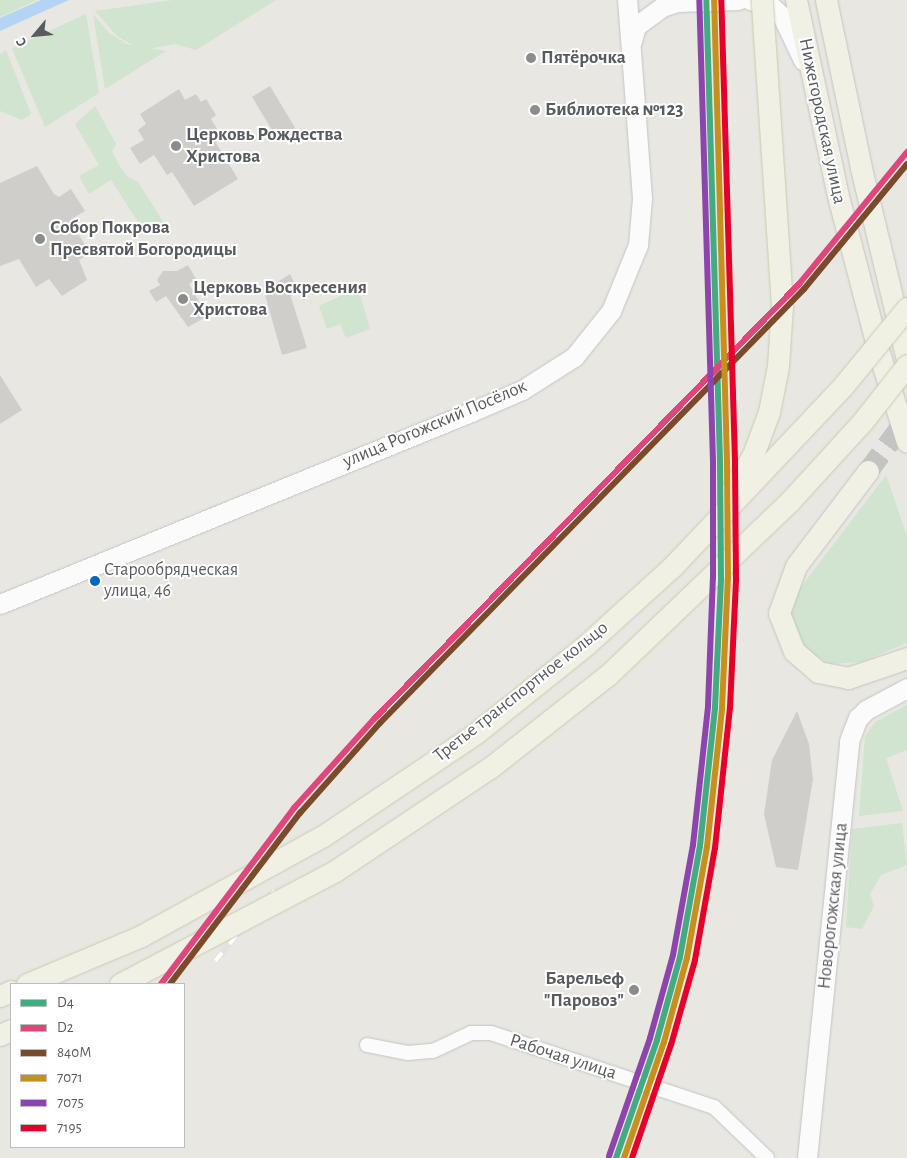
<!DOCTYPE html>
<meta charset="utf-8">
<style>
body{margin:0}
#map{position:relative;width:907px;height:1158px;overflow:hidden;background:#e8e7e2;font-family:"Alegreya Sans",sans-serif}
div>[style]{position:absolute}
.green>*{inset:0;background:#d0e4cf}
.water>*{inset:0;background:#b5d4f3}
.building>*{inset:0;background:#cfcecb;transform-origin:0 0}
.primary-tunnel>*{height:21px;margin-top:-10.5px;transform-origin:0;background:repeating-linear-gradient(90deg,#c4c4c2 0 21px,transparent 0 32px)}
.roads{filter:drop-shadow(0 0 1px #c4c4c3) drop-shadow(0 0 1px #c4c4c3)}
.street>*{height:14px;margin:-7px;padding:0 7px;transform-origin:7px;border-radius:7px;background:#fcfbfb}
.secondary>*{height:19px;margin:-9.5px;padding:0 9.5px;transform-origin:9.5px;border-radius:9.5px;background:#fcfbfb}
.primary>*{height:21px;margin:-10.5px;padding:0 10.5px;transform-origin:10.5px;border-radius:10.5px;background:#f0f0e5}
.rail>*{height:5.5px;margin-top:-2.75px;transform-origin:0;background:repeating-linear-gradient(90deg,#fff 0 11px,#e1e2e1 0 22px);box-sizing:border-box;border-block:1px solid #e1e2e1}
.bridges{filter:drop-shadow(0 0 1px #cfc9b0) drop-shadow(0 0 1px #cfc9b0)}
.primary-bridge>*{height:21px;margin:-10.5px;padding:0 10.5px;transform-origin:10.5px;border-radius:10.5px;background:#f0f0e5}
.rail-1>*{height:6px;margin:-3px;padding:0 3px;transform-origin:3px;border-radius:3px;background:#42ab81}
.rail-2>*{height:6px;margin:-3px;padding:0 3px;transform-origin:3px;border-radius:3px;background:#df477c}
.rail-3>*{height:6px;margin:-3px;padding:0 3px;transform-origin:3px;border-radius:3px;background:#7a4b2a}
.rail-4>*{height:6px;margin:-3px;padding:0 3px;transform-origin:3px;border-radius:3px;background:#c7901d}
.rail-5>*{height:6px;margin:-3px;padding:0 3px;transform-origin:3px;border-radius:3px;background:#8e44ad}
.rail-6>*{height:6px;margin:-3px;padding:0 3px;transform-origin:3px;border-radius:3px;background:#e4002b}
.dots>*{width:14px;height:14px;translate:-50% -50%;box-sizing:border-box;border:2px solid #fff;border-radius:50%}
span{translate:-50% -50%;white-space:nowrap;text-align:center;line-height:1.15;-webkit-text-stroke:4px #fff;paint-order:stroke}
.bus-label{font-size:18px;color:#585b60}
.left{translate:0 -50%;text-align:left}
.poi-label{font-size:19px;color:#585b60;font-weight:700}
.right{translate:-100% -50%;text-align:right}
.street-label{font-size:19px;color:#585b60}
.legend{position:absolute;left:10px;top:983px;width:175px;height:165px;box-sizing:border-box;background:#fff;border:1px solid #bcbdbf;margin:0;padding:6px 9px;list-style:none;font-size:15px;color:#585b60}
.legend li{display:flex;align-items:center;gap:10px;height:25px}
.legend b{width:25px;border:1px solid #bcbdbf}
.north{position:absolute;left:10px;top:10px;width:50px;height:50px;-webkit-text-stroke:4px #fff;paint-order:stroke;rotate:242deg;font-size:14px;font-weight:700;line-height:20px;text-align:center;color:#585b60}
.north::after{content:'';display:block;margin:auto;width:18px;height:22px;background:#585b60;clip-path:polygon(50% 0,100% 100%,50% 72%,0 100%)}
</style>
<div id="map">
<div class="green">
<div style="clip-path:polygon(0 0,37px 0,0 17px)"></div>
<div style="clip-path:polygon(173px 0,276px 0,196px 50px,175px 44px,148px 49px,131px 44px,117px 36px,95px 11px)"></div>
<div style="clip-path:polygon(86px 14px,99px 93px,45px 127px,12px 48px)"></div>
<div style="clip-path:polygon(93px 14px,109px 33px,127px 44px,166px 51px,105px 89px)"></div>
<div style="clip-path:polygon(6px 50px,31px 114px,22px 120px,0 111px,0 54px)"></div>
<div style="clip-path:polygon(95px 106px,116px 144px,112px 151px,119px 165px,127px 176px,138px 182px,166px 226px,147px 236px,111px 180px,89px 194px,79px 176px,99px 165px,75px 124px)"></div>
<div style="clip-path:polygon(358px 288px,370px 329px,346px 338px,340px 324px,327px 329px,319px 306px)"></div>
<div style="clip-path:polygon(886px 475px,907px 536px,907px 643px,860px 662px,830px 664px,802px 647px,791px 618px,792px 599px)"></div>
<div style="clip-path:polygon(907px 705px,907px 750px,886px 758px,903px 811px,859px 816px,865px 736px,875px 722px)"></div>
<div style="clip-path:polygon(902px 823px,907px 865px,881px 875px,870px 894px,874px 906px,862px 929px,846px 927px,852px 829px)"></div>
</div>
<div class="water">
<div style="clip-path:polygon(41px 0,69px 0,0 31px,0 18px)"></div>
</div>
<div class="building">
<div style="left:270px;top:86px;width:49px;height:21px;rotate:59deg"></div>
<div style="clip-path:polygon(179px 89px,185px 100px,196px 94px,201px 102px,206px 99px,216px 115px,211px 119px,223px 138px,216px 143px,238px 179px,194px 206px,172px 172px,167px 175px,154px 155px,140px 164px,130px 148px,144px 140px,138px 130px,146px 124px,140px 114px)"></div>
<div style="clip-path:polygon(37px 166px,54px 194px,59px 197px,71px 189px,85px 211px,73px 218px,72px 224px,90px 253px,79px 260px,87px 280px,62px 296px,49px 279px,36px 287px,19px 259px,0 266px,0 183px)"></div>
<div style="clip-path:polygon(188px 265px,196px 279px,189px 284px,202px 307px,199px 309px,204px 318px,188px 327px,166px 296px,156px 302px,149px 291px,160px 285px,157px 280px,163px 271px,177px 271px)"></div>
<div style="clip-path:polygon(290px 274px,298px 290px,290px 294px,307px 348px,282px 355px,264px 291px)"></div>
<div style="clip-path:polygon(0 375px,22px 410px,0 424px)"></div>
<div style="clip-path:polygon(797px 711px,809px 744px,813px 779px,798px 870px,776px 867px,764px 814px,772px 760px)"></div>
</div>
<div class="primary-tunnel">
<div style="left:868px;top:471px;width:66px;rotate:-53.7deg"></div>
</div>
<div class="roads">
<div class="street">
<div style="left:367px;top:1045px;width:42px;rotate:11deg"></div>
<div style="left:408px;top:1053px;width:25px;rotate:-5deg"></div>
<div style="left:433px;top:1051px;width:42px;rotate:-25.3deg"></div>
<div style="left:471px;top:1033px;width:20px"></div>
<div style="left:491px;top:1033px;width:235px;rotate:18.4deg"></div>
<div style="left:714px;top:1107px;width:74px;rotate:43.9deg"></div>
</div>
<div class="secondary">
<div style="left:750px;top:0;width:23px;rotate:18deg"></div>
<div style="left:772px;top:7px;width:13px;rotate:42deg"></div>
<div style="left:782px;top:16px;width:49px;rotate:64.5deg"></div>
<div style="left:632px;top:41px;width:16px;rotate:-75deg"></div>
<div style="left:636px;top:26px;width:32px;rotate:-36deg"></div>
<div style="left:662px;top:7px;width:16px;rotate:-18deg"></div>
<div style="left:677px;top:2px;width:61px;rotate:-1.9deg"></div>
<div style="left:0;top:604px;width:509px;rotate:-22.18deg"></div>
<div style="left:471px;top:412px;width:56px;rotate:-23.3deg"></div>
<div style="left:522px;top:390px;width:62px;rotate:-32.4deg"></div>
<div style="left:574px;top:357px;width:59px;rotate:-51.2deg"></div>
<div style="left:611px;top:311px;width:71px;rotate:-67.8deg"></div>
<div style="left:638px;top:245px;width:47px;rotate:-85.1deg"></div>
<div style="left:642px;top:198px;width:199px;rotate:-94.3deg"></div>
<div style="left:807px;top:1158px;width:419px;rotate:-84.2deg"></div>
<div style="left:849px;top:741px;width:25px;rotate:-69deg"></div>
<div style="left:858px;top:718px;width:11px;rotate:-45deg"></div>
<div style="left:866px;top:710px;width:47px;rotate:-28.2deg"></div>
</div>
<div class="primary">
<div style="left:796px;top:0;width:200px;rotate:77.9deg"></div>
<div style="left:838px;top:196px;width:159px;rotate:75.4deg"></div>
<div style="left:878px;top:350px;width:96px;rotate:72.5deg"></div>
<div style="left:826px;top:0;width:172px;rotate:78.2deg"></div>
<div style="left:861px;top:168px;width:196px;rotate:76.5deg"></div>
<div style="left:868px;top:471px;width:119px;rotate:127.2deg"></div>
<div style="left:796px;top:566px;width:50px;rotate:109.9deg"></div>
<div style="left:779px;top:613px;width:41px;rotate:68.5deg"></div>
<div style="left:794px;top:651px;width:32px;rotate:41deg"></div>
<div style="left:818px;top:672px;width:31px;rotate:11deg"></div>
<div style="left:848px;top:678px;width:62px;rotate:-18.7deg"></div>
<div style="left:0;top:996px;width:12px;rotate:-24deg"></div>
<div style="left:0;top:1035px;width:12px;rotate:-24deg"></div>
</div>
</div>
<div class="rail">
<div style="left:215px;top:961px;width:92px;rotate:-49.9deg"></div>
</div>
<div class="bridges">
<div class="primary-bridge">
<div style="left:728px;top:496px;width:48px;rotate:-58.6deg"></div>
<div style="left:753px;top:455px;width:46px;rotate:-69.6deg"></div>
<div style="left:769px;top:412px;width:47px;rotate:-78.9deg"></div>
<div style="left:778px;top:366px;width:61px;rotate:-86.2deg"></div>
<div style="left:782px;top:305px;width:306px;rotate:-93.8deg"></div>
<div style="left:27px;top:984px;width:124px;rotate:-22.8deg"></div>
<div style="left:141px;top:936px;width:208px;rotate:-28.8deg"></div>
<div style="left:323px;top:836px;width:184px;rotate:-33.9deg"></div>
<div style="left:476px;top:733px;width:141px;rotate:-38.7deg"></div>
<div style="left:586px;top:645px;width:116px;rotate:-42.2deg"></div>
<div style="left:672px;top:567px;width:249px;rotate:-46.6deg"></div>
<div style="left:843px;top:386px;width:101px;rotate:-50.6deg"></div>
<div style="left:120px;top:984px;width:243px;rotate:-27.7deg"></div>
<div style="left:335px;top:871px;width:187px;rotate:-33.7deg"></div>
<div style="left:491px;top:767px;width:149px;rotate:-38.2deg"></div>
<div style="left:608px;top:675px;width:252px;rotate:-43.7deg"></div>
<div style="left:790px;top:501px;width:108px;rotate:-47.6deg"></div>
<div style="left:863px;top:421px;width:71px;rotate:-51.8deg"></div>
</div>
</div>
<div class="rail-1">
<div style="left:616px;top:1158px;width:125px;rotate:-70.8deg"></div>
<div style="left:657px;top:1040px;width:86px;rotate:-74.5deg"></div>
<div style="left:680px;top:957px;width:113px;rotate:-79.8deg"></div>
<div style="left:700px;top:846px;width:140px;rotate:-83.8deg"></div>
<div style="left:715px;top:707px;width:129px;rotate:-87.3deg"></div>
<div style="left:721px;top:578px;width:117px;rotate:-90.5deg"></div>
<div style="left:720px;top:461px;width:461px;rotate:-91.7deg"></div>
</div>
<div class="rail-2">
<div style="left:161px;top:984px;width:221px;rotate:-52.9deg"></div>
<div style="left:294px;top:808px;width:121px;rotate:-48deg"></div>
<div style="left:375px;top:718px;width:607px;rotate:-45.67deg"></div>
<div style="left:799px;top:284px;width:171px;rotate:-50.7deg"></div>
</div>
<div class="rail-3">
<div style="left:170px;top:984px;width:215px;rotate:-52.8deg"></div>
<div style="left:300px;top:813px;width:120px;rotate:-48.4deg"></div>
<div style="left:380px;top:723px;width:607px;rotate:-45.67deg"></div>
<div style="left:804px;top:289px;width:162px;rotate:-50.5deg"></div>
</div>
<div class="rail-4">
<div style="left:624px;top:1158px;width:123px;rotate:-71deg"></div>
<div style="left:664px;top:1042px;width:87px;rotate:-74.7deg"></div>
<div style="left:687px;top:958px;width:113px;rotate:-79.8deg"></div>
<div style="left:707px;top:847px;width:140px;rotate:-83.8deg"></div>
<div style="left:722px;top:708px;width:130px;rotate:-87.4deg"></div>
<div style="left:728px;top:578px;width:117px;rotate:-90.5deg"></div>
<div style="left:727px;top:461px;width:461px;rotate:-91.6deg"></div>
</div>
<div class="rail-5">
<div style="left:609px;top:1156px;width:125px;rotate:-70.8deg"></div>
<div style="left:650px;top:1038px;width:86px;rotate:-74.5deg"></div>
<div style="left:673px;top:955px;width:112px;rotate:-79.7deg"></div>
<div style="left:693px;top:845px;width:140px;rotate:-83.8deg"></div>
<div style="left:708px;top:706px;width:128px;rotate:-87.8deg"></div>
<div style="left:713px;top:578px;width:117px;rotate:-90deg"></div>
<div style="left:713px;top:461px;width:461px;rotate:-91.7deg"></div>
</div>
<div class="rail-6">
<div style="left:632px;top:1158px;width:120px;rotate:-71deg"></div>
<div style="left:671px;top:1045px;width:88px;rotate:-74.2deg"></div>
<div style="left:695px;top:960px;width:114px;rotate:-79.9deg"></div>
<div style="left:715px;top:848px;width:141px;rotate:-83.9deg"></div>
<div style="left:730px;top:708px;width:129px;rotate:-87.3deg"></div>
<div style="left:736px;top:579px;width:118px;rotate:-90.5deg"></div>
<div style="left:735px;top:461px;width:461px;rotate:-91.7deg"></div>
</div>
<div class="dots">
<div style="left:531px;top:58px;background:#8a8c8e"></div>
<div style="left:535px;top:110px;background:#8a8c8e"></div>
<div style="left:176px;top:146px;background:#8a8c8e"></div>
<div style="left:40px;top:239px;background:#8a8c8e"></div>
<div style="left:183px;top:299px;background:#8a8c8e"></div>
<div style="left:95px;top:581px;background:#0065bd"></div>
<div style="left:634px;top:990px;background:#8a8c8e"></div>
</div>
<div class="bus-label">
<span class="left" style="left:104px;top:581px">Старообрядческая<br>улица, 46</span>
</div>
<div class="poi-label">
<span class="left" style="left:541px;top:58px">Пятёрочка</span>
<span class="left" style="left:545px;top:110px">Библиотека №123</span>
<span class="left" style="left:186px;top:146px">Церковь Рождества<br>Христова</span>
<span class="left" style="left:50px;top:239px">Собор Покрова<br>Пресвятой Богородицы</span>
<span class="left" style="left:193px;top:299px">Церковь Воскресения<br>Христова</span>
<span class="right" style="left:624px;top:990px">Барельеф<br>"Паровоз"</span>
</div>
<div class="street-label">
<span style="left:822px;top:121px;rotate:78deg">Нижегородская улица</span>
<span style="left:435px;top:424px;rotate:-23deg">улица Рогожский Посёлок</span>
<span style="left:521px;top:692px;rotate:-38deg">Третье транспортное кольцо</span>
<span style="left:833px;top:906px;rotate:-84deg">Новорогожская улица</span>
<span style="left:563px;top:1057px;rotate:18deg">Рабочая улица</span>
</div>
<ul class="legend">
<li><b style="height:6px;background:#42ab81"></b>D4</li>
<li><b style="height:6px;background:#df477c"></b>D2</li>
<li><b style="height:6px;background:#7a4b2a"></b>840М</li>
<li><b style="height:6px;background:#c7901d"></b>7071</li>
<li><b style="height:6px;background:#8e44ad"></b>7075</li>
<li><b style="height:6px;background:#e4002b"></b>7195</li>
</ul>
<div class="north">С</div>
</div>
